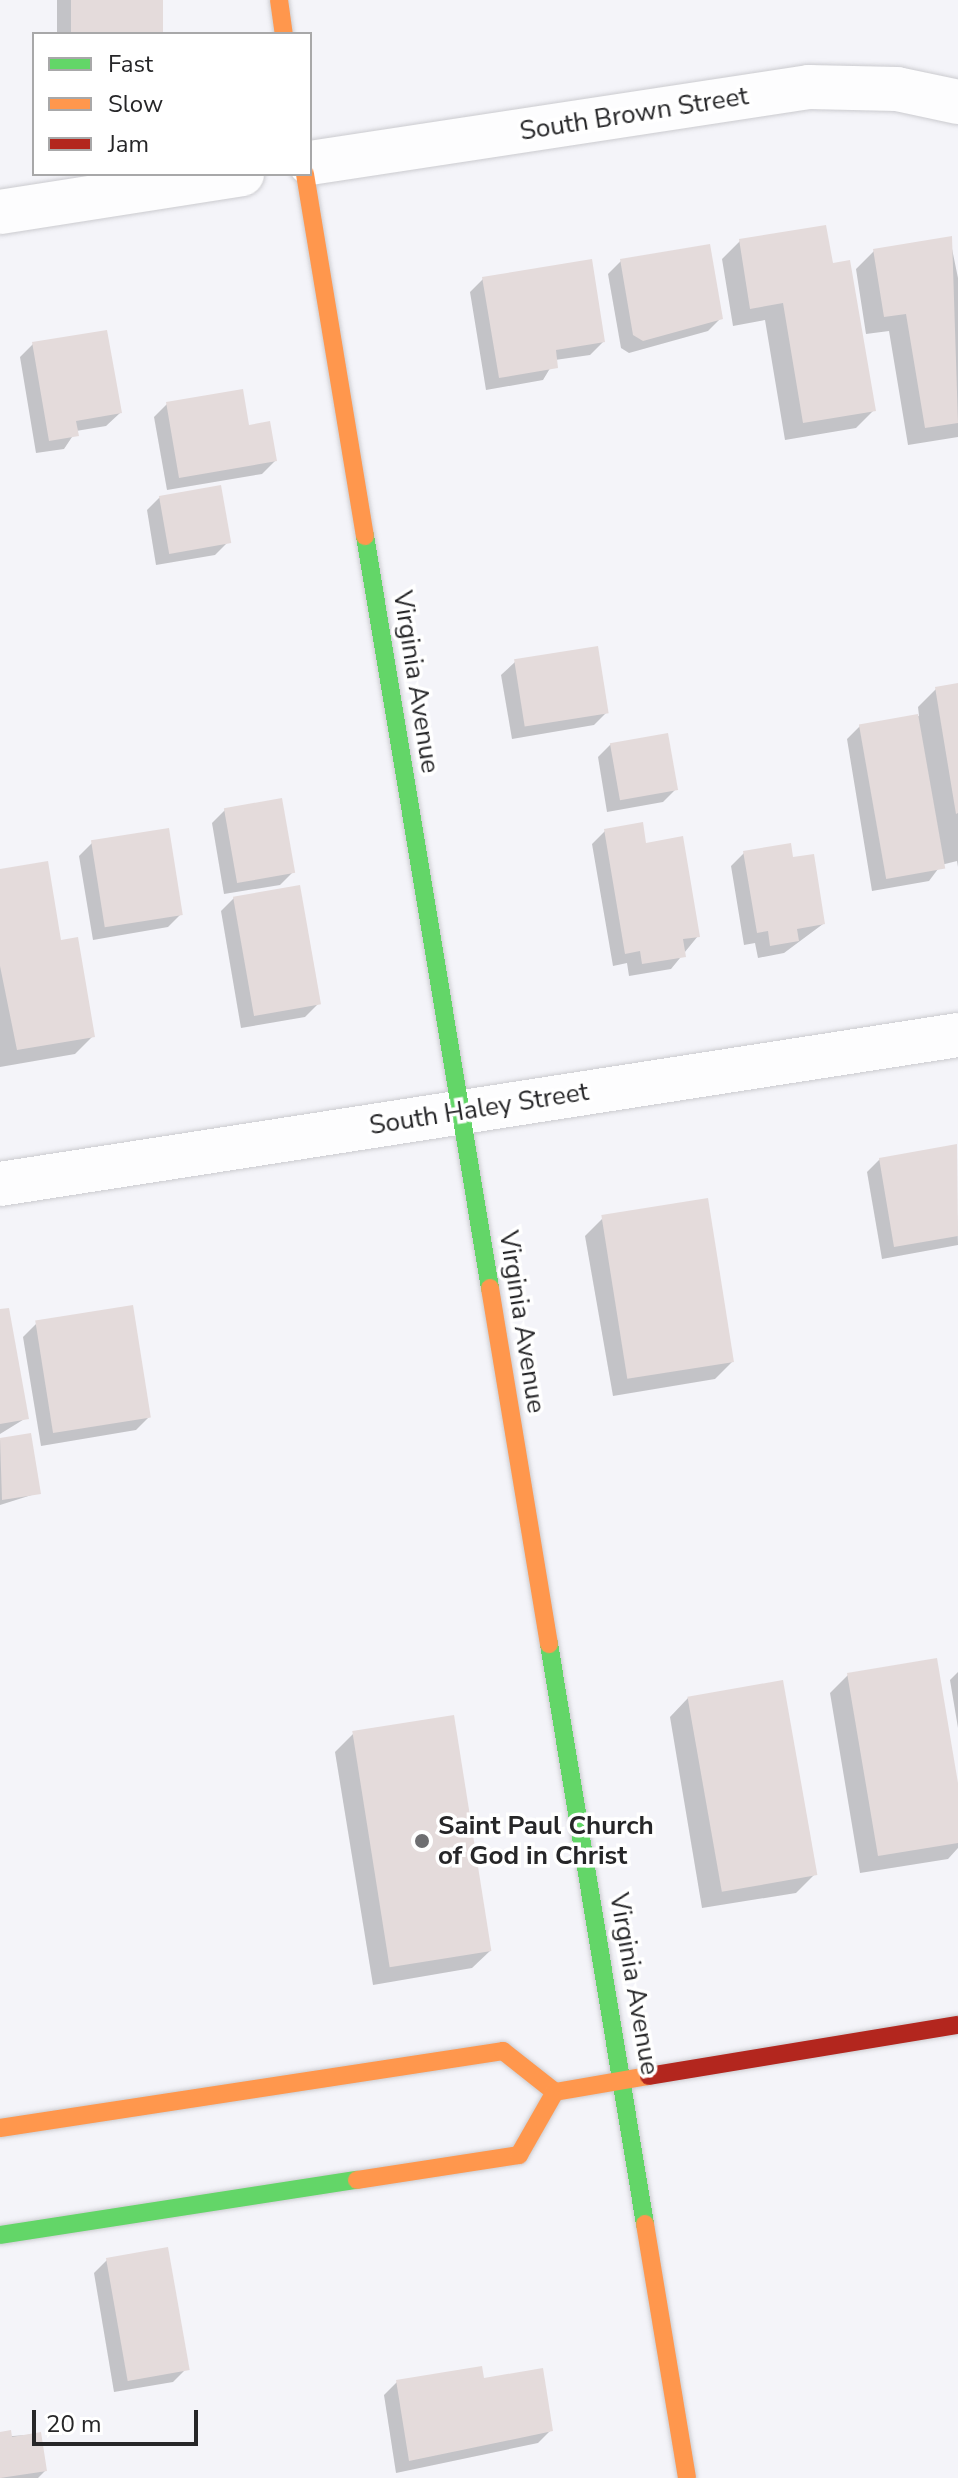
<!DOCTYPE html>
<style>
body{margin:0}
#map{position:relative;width:958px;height:2478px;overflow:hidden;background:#f4f4f9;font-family:"Nunito Sans",sans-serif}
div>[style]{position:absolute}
.shadow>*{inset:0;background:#0003;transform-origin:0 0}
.building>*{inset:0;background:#e4dbdb;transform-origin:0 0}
.roads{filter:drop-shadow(0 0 2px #cbcbcf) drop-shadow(0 0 2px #cbcbcf)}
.street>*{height:44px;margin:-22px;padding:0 22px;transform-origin:22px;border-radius:22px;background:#fdfdfe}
.fast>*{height:18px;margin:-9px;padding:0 9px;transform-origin:9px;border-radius:9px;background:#63d668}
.slow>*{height:18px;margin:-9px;padding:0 9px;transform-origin:9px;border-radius:9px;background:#ff974d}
.jam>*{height:18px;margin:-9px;padding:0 9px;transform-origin:9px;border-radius:9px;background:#b3261e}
.dots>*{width:22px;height:22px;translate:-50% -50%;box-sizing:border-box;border:4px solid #fff;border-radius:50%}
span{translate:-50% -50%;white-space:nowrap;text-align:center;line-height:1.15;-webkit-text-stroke:7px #fff;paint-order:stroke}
.street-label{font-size:26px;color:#262628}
.poi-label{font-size:26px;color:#262628;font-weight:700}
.left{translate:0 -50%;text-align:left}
.legend{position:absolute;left:32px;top:32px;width:280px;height:144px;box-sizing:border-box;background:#fff;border:2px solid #a8a8a9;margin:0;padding:10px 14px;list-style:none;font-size:24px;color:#262628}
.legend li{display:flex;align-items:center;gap:16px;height:40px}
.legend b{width:40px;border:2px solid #a8a8a9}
.scale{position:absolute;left:32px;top:2410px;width:166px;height:36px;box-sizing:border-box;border:4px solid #262628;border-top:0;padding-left:10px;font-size:24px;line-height:28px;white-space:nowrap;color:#262628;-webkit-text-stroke:6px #fff;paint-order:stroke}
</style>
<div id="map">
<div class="shadow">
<div style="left:57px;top:0;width:104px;height:35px"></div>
<div style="clip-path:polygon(950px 239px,958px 278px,958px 437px,908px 445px,889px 331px,866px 334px,856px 269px,874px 251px)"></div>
<div style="clip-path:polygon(740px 241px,832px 265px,874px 410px,856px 428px,785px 440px,765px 320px,733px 326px,722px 259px)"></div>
<div style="clip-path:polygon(621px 261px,721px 318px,708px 331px,629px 353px,621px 348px,608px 274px)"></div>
<div style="clip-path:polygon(483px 279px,603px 342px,590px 355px,555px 360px,543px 380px,486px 390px,470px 292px)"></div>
<div style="clip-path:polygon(33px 344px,120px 413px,106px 426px,76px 431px,64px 449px,36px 453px,20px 357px)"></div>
<div style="clip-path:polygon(167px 404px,248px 428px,275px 461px,262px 474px,167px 490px,154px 417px)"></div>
<div style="clip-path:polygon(160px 497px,228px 542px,215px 555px,156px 565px,147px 510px)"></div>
<div style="clip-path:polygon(515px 662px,607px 712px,594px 725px,512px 739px,501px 675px)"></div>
<div style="clip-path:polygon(958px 685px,958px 867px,957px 861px,941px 865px,929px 881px,872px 891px,847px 739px,860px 726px,919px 716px,918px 707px,936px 689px)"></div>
<div style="clip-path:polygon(611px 744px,676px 789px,663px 802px,607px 812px,598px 757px)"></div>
<div style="clip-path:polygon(225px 810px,293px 872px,280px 885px,224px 894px,212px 823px)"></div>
<div style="clip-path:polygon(605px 831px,644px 845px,698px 936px,671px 969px,629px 976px,627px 963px,613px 966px,592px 844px)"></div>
<div style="clip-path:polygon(92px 843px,181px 914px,168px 927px,93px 940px,79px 856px)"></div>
<div style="clip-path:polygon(744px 853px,792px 859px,823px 924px,784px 953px,758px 958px,755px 943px,744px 945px,731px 866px)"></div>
<div style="clip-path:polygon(0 871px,59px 942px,93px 1036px,75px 1054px,0 1067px)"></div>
<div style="clip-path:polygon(234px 898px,318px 1004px,305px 1017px,241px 1028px,221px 911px)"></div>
<div style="clip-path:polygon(955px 1147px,958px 1245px,882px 1259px,867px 1172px,880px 1159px)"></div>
<div style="clip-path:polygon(603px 1218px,733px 1361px,715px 1379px,613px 1396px,585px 1236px)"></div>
<div style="clip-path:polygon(0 1311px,26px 1418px,0 1434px)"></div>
<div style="clip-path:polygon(36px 1324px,149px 1417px,136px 1430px,41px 1446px,23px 1337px)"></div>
<div style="clip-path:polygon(29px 1435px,38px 1493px,0 1505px,0 1440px)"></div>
<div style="clip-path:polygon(958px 1672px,958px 1728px,950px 1680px)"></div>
<div style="clip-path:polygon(848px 1675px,958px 1795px,958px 1848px,948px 1859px,860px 1873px,830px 1693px)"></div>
<div style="clip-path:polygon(688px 1698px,814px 1875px,796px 1893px,702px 1908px,670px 1717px)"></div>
<div style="clip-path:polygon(353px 1734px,491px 1950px,472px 1968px,373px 1985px,335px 1752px)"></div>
<div style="clip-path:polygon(107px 2260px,186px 2369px,173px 2382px,114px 2392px,94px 2273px)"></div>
<div style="clip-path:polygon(482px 2380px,551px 2430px,538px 2443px,396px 2473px,384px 2395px,397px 2382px)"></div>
<div style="clip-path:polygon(39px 2434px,45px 2471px,38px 2478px,0 2478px,0 2437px)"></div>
</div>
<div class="building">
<div style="left:71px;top:0;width:92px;height:35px"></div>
<div style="clip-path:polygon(826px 225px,833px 263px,850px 260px,876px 411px,803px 423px,783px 303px,750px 309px,739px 239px)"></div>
<div style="clip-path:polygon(952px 236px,958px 423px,925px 428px,906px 314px,884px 317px,873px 249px)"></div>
<div style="clip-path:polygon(710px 244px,723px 319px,643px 341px,633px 335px,620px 259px)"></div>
<div style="clip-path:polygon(592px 259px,605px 342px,556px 350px,558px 368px,499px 378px,482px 277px)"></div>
<div style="clip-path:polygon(107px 330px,122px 413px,76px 421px,79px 436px,49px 441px,32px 342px)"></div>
<div style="clip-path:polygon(243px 389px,249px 425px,270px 421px,277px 461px,179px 478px,166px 402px)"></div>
<div style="left:221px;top:485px;width:59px;height:63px;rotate:80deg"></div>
<div style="left:598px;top:646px;width:68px;height:85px;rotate:81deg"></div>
<div style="clip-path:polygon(958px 683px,958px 813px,956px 814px,935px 687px)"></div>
<div style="left:918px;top:714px;width:157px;height:60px;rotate:80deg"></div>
<div style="left:668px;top:733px;width:58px;height:59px;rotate:80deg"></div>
<div style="left:282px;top:798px;width:76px;height:59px;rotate:80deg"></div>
<div style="clip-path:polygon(643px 822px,646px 843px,683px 836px,700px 937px,683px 939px,686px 957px,642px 964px,640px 951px,625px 954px,604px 829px)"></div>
<div style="left:169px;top:828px;width:88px;height:79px;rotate:81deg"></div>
<div style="clip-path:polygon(791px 843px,793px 857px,814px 854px,825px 924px,797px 929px,799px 941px,770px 946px,768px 931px,757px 933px,743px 851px)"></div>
<div style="clip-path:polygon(48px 861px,61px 940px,78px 937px,95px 1037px,17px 1050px,0 966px,0 869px)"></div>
<div style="left:300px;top:885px;width:121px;height:68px;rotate:80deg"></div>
<div style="clip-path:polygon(957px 1144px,958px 1236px,894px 1247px,879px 1158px)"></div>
<div style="left:708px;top:1198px;width:166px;height:108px;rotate:81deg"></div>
<div style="left:133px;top:1305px;width:114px;height:99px;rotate:81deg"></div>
<div style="clip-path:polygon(9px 1308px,29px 1419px,0 1424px,0 1309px)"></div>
<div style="clip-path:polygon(31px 1433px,41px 1494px,2px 1500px,0 1438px)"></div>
<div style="clip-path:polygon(937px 1658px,958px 1783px,958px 1843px,878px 1856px,847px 1673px)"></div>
<div style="left:783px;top:1680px;width:198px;height:97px;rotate:80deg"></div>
<div style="left:454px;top:1715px;width:239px;height:103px;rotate:81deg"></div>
<div style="left:168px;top:2247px;width:125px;height:63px;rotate:80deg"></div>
<div style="clip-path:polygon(482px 2366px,484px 2378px,543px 2368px,553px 2431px,409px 2461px,396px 2380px)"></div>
<div style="clip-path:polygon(11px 2430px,12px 2437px,41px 2432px,47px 2471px,0 2478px,0 2432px)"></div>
</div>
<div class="roads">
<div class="street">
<div style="left:310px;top:163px;width:505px;rotate:-8.66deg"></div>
<div style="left:809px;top:87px;width:88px;rotate:1.3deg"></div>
<div style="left:897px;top:89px;width:62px;rotate:12deg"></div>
<div style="left:0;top:212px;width:245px;rotate:-8.9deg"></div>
<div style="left:0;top:1184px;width:970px;rotate:-8.84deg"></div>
</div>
<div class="fast">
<div style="left:365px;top:536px;width:762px;rotate:80.56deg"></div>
<div style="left:549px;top:1644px;width:588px;rotate:80.6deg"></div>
<div style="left:0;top:2235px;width:361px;rotate:-8.8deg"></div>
</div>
<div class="slow">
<div style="left:279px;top:0;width:34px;rotate:82deg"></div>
<div style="left:305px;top:174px;width:367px;rotate:80.6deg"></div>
<div style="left:490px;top:1288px;width:361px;rotate:80.6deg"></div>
<div style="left:0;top:2128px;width:509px;rotate:-8.7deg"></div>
<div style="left:503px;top:2051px;width:66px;rotate:38.3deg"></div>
<div style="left:555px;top:2092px;width:95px;rotate:-9.7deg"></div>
<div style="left:357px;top:2180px;width:164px;rotate:-8.8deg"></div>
<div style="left:519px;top:2155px;width:73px;rotate:-60.3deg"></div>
<div style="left:645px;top:2224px;width:257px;rotate:80.6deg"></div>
</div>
<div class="jam">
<div style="left:649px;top:2076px;width:313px;rotate:-9.4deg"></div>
</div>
</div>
<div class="dots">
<div style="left:422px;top:1841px;background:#6e6e71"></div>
</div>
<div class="street-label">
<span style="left:634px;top:114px;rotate:-9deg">South Brown Street</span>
<span style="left:416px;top:682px;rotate:81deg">Virginia Avenue</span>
<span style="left:479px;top:1109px;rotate:-9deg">South Haley Street</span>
<span style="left:522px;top:1322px;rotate:81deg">Virginia Avenue</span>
<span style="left:634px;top:1984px;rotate:80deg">Virginia Avenue</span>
</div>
<div class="poi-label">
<span class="left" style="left:438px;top:1841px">Saint Paul Church<br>of God in Christ</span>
</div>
<ul class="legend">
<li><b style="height:10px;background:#63d668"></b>Fast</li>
<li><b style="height:10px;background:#ff974d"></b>Slow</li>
<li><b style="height:10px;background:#b3261e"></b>Jam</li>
</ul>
<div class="scale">20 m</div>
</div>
